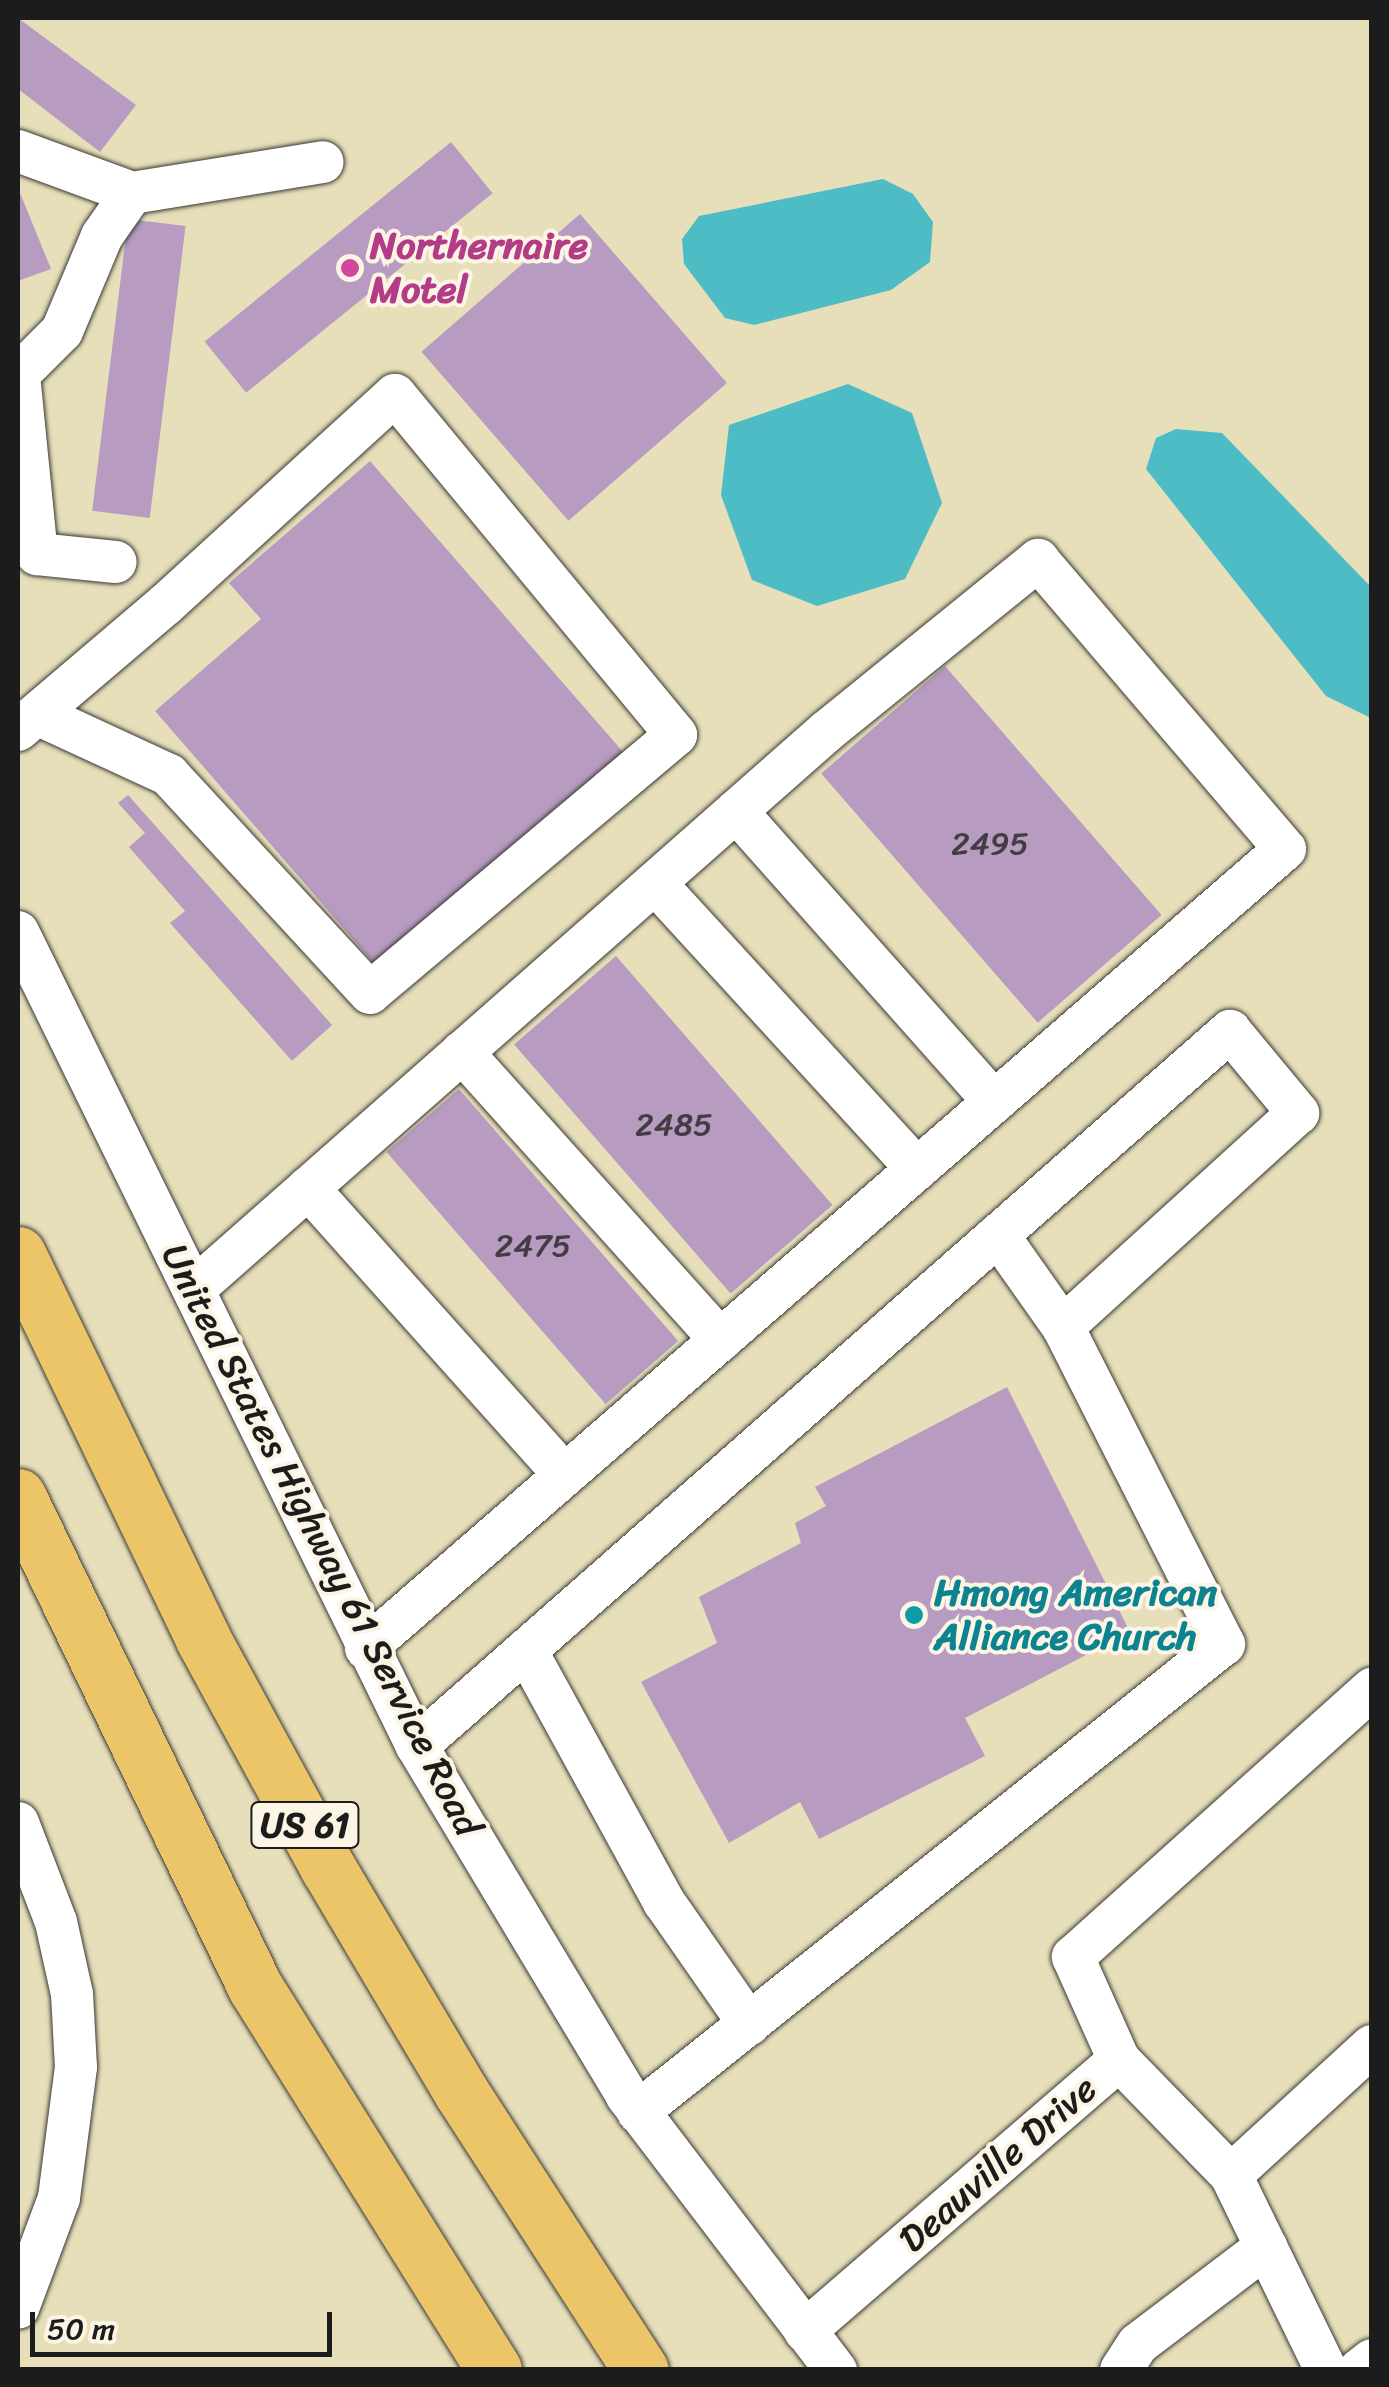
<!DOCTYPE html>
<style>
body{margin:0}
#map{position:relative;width:1389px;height:2387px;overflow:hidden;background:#e7dfba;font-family:Sriracha,sans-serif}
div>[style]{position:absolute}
.water>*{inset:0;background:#4dbcc5}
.building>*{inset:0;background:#b79bc1;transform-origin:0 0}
.roads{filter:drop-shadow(0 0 2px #3a3934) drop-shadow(0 0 2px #3a3934)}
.minor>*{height:42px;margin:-21px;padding:0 21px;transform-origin:21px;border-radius:21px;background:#fff}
.major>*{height:55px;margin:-27.5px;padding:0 27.5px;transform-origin:27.5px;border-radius:27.5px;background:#edc569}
.dots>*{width:28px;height:28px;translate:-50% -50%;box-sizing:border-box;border:5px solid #fcf5e5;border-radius:50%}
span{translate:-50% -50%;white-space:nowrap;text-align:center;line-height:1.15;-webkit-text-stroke:8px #fcf5e5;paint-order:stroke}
.number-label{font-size:32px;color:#433c45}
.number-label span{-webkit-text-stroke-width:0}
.shield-label span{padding:2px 8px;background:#fcf5e5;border:2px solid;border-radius:8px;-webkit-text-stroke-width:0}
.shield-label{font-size:35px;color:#1c1c1c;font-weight:700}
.hotel-label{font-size:38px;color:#b23c85;font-weight:700}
.left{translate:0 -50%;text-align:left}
.street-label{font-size:38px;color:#1c1c1c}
.culture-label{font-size:38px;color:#0d838f;font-weight:700}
.frame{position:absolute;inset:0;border:20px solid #1c1c1c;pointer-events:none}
.scale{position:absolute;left:30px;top:2312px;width:302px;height:45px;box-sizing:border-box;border:5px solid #1c1c1c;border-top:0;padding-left:12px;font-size:30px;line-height:35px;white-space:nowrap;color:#1c1c1c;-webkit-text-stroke:8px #fcf5e5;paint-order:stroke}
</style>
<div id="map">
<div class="water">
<div style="clip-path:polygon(883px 179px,913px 194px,933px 222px,930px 262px,891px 290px,754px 325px,725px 318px,684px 264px,682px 239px,699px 216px)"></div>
<div style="clip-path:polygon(848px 384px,912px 413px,942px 503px,905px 579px,817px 606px,752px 580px,721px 495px,729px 425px)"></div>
<div style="clip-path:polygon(1176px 429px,1222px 433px,1371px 587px,1371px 718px,1326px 696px,1146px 469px,1156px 438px)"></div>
</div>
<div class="building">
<div style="clip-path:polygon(18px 18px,136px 105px,100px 152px,18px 89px)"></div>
<div style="left:451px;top:142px;width:66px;height:317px;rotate:51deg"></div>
<div style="clip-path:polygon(18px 188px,51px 269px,18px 281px)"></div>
<div style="left:580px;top:214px;width:224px;height:210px;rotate:49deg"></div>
<div style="left:128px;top:219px;width:58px;height:294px;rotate:7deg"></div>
<div style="clip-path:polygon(370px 461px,624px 753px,378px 968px,155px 711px,261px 619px,229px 583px)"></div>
<div style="left:945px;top:666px;width:330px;height:164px;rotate:49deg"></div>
<div style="clip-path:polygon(128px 795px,332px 1025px,292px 1061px,170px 923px,185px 911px,129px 847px,145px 833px,118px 803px)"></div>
<div style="left:616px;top:956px;width:330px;height:135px;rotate:49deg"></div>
<div style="left:459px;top:1089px;width:334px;height:96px;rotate:49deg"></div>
<div style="clip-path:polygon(1007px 1387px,1130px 1632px,965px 1718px,985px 1756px,819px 1839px,800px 1802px,729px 1843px,641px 1682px,717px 1643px,699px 1597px,801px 1543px,795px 1523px,826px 1506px,815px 1487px)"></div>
</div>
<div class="roads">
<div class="minor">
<div style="left:18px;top:151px;width:121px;rotate:20.2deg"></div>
<div style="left:132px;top:193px;width:193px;rotate:-9.2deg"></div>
<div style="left:18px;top:375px;width:62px;rotate:-45deg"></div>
<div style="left:62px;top:331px;width:103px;rotate:-67.2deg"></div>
<div style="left:102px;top:236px;width:52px;rotate:-55.1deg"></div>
<div style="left:19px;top:375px;width:180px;rotate:84.3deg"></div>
<div style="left:37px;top:554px;width:79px;rotate:5.8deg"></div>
<div style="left:18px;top:730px;width:194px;rotate:-40.4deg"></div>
<div style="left:166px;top:604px;width:310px;rotate:-42.4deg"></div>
<div style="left:395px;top:395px;width:441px;rotate:50.4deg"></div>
<div style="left:676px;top:735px;width:400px;rotate:139.9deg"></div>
<div style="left:370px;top:993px;width:297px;rotate:-132.7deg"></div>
<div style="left:169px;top:775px;width:145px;rotate:-155.2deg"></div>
<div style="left:736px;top:811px;width:389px;rotate:48.4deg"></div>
<div style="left:655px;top:883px;width:388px;rotate:47.5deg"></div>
<div style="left:18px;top:932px;width:907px;rotate:63.89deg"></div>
<div style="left:417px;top:1746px;width:408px;rotate:59deg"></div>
<div style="left:627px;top:2096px;width:345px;rotate:52.7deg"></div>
<div style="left:462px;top:1052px;width:387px;rotate:48.1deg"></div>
<div style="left:308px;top:1188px;width:385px;rotate:48.2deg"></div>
<div style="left:998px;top:1235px;width:113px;rotate:54.8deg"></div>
<div style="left:195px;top:1288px;width:842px;rotate:-41.39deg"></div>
<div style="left:827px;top:731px;width:272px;rotate:-39deg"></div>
<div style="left:1038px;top:560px;width:380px;rotate:49.5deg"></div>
<div style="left:1285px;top:849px;width:1218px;rotate:139deg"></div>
<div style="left:526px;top:1650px;width:287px;rotate:61.3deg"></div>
<div style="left:664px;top:1902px;width:149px;rotate:55.1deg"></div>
<div style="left:417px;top:1746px;width:1083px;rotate:-41.33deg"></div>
<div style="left:1230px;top:1031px;width:107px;rotate:50.3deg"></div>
<div style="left:1298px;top:1113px;width:318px;rotate:137.7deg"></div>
<div style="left:1063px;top:1327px;width:356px;rotate:63.1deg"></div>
<div style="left:1224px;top:1644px;width:750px;rotate:141.39deg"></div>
<div style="left:18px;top:1823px;width:106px;rotate:69deg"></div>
<div style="left:56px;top:1922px;width:74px;rotate:77.5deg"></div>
<div style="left:72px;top:1994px;width:73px;rotate:86.9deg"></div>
<div style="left:76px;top:2067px;width:132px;rotate:97.4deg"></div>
<div style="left:59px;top:2198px;width:117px;rotate:110.4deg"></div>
<div style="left:1231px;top:2175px;width:191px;rotate:-42.5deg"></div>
<div style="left:805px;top:2331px;width:415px;rotate:-40.8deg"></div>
<div style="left:1121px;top:2370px;width:31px;rotate:-57deg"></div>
<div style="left:1138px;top:2344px;width:161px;rotate:-37.2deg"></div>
<div style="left:1326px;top:2370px;width:217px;rotate:-116deg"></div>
<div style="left:1231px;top:2175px;width:161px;rotate:-134.2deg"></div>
<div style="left:1119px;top:2060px;width:113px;rotate:-114.1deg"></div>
<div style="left:1073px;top:1957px;width:402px;rotate:-41.9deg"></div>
<div style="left:1359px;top:2370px;width:16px;rotate:-38deg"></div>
</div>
<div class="major">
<div style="left:18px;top:1254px;width:427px;rotate:64.3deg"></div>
<div style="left:203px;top:1639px;width:261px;rotate:61.4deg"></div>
<div style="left:328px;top:1868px;width:261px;rotate:59.3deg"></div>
<div style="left:461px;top:2092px;width:331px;rotate:57.1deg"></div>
<div style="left:18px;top:1496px;width:545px;rotate:64.23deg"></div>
<div style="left:255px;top:1987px;width:451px;rotate:58deg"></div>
</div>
</div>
<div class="dots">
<div style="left:350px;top:268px;background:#d1479c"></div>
<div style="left:914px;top:1615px;background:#0f9aa8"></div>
</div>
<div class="number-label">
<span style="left:990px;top:844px">2495</span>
<span style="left:674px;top:1125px">2485</span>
<span style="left:533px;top:1246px">2475</span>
</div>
<div class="shield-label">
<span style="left:305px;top:1825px">US 61</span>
</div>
<div class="hotel-label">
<span class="left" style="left:370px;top:268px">Northernaire<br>Motel</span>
</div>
<div class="street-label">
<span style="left:321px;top:1540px;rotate:63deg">United States Highway 61 Service Road</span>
<span style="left:998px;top:2164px;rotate:-41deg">Deauville Drive</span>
</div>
<div class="culture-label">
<span class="left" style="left:934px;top:1615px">Hmong American<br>Alliance Church</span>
</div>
<div class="frame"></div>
<div class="scale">50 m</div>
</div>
